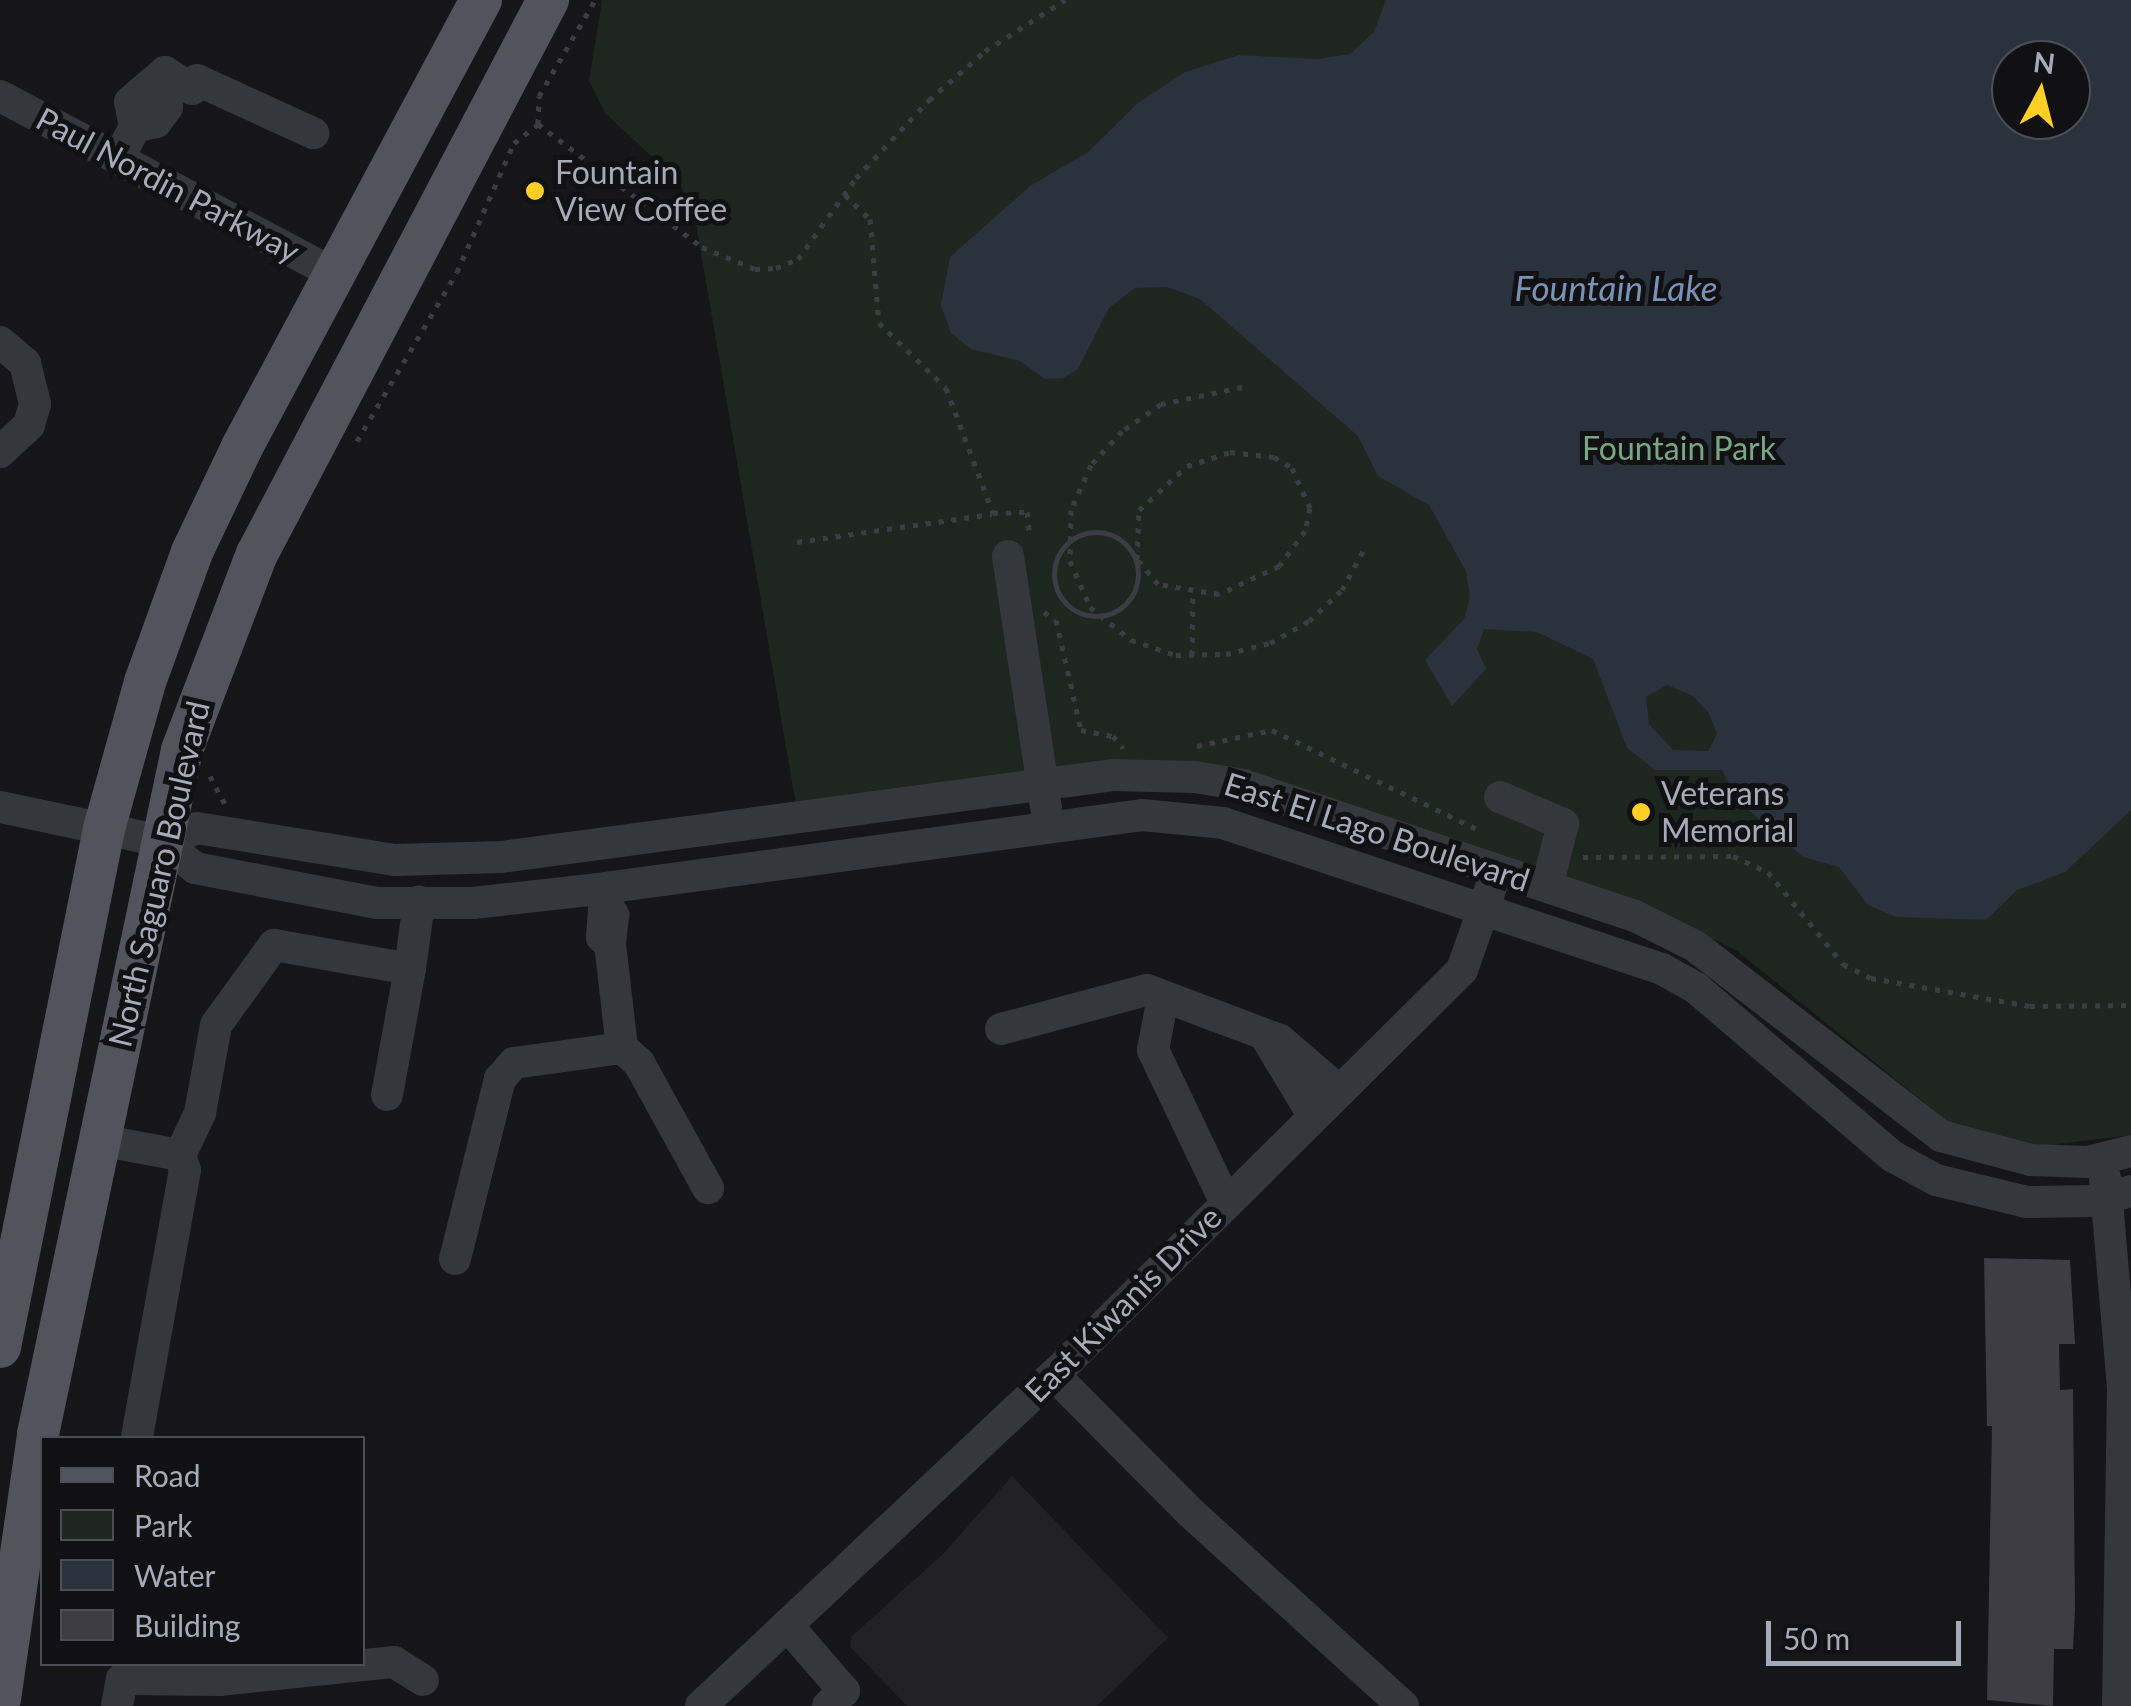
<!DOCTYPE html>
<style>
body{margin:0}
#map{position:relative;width:2131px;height:1706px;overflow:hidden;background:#161518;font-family:Lato,sans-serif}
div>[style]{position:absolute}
.built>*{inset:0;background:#222125}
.green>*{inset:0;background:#1d261f}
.water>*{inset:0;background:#2a323d}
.building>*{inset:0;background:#3d3d43}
.path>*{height:5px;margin-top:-2.5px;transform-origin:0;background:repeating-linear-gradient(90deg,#3c3d44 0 5px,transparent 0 13px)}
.path>.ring{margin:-2.5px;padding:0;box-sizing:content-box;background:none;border:5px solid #3c3d44;border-radius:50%}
.minor>*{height:32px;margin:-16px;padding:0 16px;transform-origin:16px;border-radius:16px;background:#36363d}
.major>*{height:42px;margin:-21px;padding:0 21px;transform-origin:21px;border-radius:21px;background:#52535c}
.dots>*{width:28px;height:28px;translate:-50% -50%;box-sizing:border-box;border:5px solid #111013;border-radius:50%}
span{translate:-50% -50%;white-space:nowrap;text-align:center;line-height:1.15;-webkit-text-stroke:10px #111013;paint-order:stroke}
.poi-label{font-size:32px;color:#a6aab9}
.left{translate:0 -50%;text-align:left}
.street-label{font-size:32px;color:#a6aab9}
.park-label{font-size:32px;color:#7ba683}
.water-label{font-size:35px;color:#7993b7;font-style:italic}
.legend{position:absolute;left:40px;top:1436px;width:325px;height:230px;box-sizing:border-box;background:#111013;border:2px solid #4d4e55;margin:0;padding:12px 18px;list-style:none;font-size:30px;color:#a6aab9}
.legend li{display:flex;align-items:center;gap:20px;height:50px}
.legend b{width:50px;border:2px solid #4d4e55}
.north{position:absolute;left:1991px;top:40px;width:100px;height:100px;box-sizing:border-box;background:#111013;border:2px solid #4d4e55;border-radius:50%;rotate:7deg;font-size:28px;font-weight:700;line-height:40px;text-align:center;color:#a6aab9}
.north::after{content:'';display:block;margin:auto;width:35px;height:45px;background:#ffcf26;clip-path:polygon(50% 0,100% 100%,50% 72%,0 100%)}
.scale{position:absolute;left:1766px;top:1621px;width:195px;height:45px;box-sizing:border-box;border:5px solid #a6aab9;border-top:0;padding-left:12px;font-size:30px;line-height:35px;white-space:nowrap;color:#a6aab9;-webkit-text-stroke:8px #111013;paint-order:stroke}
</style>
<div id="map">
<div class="built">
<div style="clip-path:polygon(1012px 1476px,1168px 1638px,1097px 1706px,907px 1706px,850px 1647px,851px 1637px,944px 1553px)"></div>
</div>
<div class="green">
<div style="clip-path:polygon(evenodd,602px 0,2131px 0,2131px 1135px,2026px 1148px,1948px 1122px,1737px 951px,1647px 906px,1204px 764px,796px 805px,694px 212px,676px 179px,605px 113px,589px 81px,602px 0,2011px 60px,2071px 60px,2071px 120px,2011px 120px,2011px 60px)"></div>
</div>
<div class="water">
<div style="clip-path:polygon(evenodd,1386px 0,2131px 0,2131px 810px,2065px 872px,2017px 890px,1986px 920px,1896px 917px,1868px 905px,1839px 867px,1803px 857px,1737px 800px,1722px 770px,1655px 770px,1627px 748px,1593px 659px,1537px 632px,1484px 629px,1477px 649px,1486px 669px,1452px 706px,1425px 660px,1464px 619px,1470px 597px,1466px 571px,1429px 505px,1378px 476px,1358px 436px,1200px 299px,1167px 287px,1135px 288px,1109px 308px,1078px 369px,1063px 378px,1045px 379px,1020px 361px,971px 349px,951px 333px,941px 305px,950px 257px,1030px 186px,1088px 152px,1138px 103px,1185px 72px,1239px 55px,1317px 59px,1350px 54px,1374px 32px,1386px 0,2071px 60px,2071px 120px,2011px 120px,2011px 60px,2071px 60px,1386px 0,1667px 685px,1693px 696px,1709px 713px,1717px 734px,1708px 751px,1673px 750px,1649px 724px,1646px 697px,1667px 685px)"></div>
</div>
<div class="building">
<div style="clip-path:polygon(1984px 1258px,2070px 1260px,2075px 1344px,2059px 1344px,2060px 1390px,2073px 1389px,2075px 1610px,2073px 1649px,2054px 1649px,2053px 1706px,1987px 1700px,1992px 1426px,1987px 1426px)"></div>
</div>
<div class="path">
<div style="left:538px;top:124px;width:205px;rotate:36.9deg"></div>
<div style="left:702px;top:247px;width:57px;rotate:22.5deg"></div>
<div style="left:755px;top:269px;width:21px;rotate:-3deg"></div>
<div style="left:776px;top:268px;width:24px;rotate:-22deg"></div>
<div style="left:798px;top:259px;width:100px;rotate:-54.4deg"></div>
<div style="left:856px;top:178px;width:107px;rotate:-46.9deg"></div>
<div style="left:929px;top:100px;width:74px;rotate:-41.2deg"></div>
<div style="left:985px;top:51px;width:95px;rotate:-32.5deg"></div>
<div style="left:845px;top:195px;width:35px;rotate:44deg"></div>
<div style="left:870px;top:219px;width:104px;rotate:85.1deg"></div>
<div style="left:879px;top:323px;width:93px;rotate:44.1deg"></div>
<div style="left:946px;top:388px;width:134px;rotate:69.4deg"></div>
<div style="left:993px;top:513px;width:34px;rotate:-2deg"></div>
<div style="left:1027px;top:512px;width:25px;rotate:83deg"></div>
<div style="left:1242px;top:387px;width:83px;rotate:168.1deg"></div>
<div style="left:1161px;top:404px;width:47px;rotate:145.3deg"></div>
<div style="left:1122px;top:431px;width:46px;rotate:132.4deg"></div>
<div style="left:1091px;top:465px;width:49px;rotate:114deg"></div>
<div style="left:1071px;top:510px;width:51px;rotate:91.1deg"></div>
<div style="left:1070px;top:561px;width:50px;rotate:66.5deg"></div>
<div style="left:1090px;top:607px;width:53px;rotate:38.8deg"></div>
<div style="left:1131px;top:640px;width:47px;rotate:18.4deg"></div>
<div style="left:1176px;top:655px;width:50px;rotate:-1.1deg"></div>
<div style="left:1226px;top:654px;width:45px;rotate:-14deg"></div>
<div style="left:1270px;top:643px;width:45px;rotate:-29.4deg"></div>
<div style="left:1309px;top:621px;width:45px;rotate:-43.2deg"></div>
<div style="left:1342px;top:590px;width:44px;rotate:-61.7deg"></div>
<div style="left:357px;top:441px;width:196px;rotate:-59.4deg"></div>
<div style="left:457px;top:272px;width:141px;rotate:-66.2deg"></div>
<div style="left:514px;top:143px;width:31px;rotate:-38deg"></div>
<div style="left:538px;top:124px;width:28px;rotate:-88deg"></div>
<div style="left:539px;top:96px;width:111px;rotate:-59.7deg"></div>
<div style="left:1230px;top:452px;width:44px;rotate:6.5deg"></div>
<div style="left:1274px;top:457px;width:21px;rotate:31deg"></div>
<div style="left:1292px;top:468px;width:44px;rotate:65.8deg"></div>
<div style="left:1310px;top:508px;width:24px;rotate:102deg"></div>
<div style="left:1305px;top:531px;width:44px;rotate:126.6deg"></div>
<div style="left:1279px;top:566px;width:66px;rotate:155deg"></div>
<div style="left:1219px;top:594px;width:62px;rotate:-170.7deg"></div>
<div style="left:1158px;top:584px;width:33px;rotate:-130deg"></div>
<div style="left:1137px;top:559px;width:49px;rotate:-87.7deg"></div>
<div style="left:1139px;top:510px;width:65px;rotate:-42.5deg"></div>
<div style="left:1187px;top:466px;width:45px;rotate:-18deg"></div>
<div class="ring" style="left:1054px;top:532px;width:79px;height:79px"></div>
<div style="left:797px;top:542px;width:197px;rotate:-8.2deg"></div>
<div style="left:1044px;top:612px;width:14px;rotate:34deg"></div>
<div style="left:1056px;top:620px;width:113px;rotate:77.2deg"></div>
<div style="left:1081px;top:730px;width:33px;rotate:11deg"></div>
<div style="left:1113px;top:736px;width:16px;rotate:50deg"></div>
<div style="left:1192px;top:655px;width:61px;rotate:-89.1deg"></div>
<div style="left:1197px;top:746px;width:77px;rotate:-12deg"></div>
<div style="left:1272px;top:730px;width:232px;rotate:25.8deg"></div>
<div style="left:210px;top:776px;width:34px;rotate:62deg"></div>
<div style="left:1583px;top:857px;width:150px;rotate:-0.4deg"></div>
<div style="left:1733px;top:856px;width:38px;rotate:25deg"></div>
<div style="left:1768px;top:872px;width:119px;rotate:50.8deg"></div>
<div style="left:1843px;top:964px;width:31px;rotate:27deg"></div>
<div style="left:1871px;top:978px;width:161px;rotate:10deg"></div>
<div style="left:2030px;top:1006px;width:101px;rotate:-0.6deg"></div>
</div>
<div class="minor">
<div style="left:165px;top:72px;width:32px;rotate:32deg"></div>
<div style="left:192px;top:89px;width:10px;rotate:-61deg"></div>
<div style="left:197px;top:80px;width:128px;rotate:24.6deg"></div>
<div style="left:0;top:96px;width:379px;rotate:28deg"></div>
<div style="left:118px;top:159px;width:36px;rotate:-62deg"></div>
<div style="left:135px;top:127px;width:25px;rotate:-101deg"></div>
<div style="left:130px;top:102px;width:46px;rotate:-40.6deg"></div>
<div style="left:165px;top:72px;width:35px;rotate:87deg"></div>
<div style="left:167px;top:107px;width:19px;rotate:126deg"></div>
<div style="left:156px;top:122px;width:22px;rotate:167deg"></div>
<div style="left:0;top:342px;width:33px;rotate:40deg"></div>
<div style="left:25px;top:363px;width:42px;rotate:76.3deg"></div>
<div style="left:35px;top:404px;width:22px;rotate:106deg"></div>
<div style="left:29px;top:425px;width:40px;rotate:137deg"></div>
<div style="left:1008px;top:556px;width:254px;rotate:81.4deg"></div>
<div style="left:1500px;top:797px;width:69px;rotate:23.2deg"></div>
<div style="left:1563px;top:824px;width:64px;rotate:104.5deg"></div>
<div style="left:0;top:807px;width:166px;rotate:11.9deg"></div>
<div style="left:162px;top:841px;width:43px;rotate:39.3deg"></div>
<div style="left:195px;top:868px;width:185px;rotate:10.9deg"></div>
<div style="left:377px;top:903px;width:96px"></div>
<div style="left:473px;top:903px;width:125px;rotate:-6.4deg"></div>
<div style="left:597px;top:889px;width:550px;rotate:-7.73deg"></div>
<div style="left:1142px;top:815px;width:81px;rotate:5.6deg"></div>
<div style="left:1223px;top:823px;width:463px;rotate:18.4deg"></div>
<div style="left:1662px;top:969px;width:39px;rotate:29deg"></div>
<div style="left:1696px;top:988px;width:258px;rotate:40.6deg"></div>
<div style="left:1892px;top:1156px;width:50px;rotate:28.6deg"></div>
<div style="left:1936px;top:1180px;width:94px;rotate:13.6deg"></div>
<div style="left:2027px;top:1202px;width:67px;rotate:-0.9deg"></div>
<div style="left:2094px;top:1201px;width:38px;rotate:-15deg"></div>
<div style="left:162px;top:841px;width:37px;rotate:-20deg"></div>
<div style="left:197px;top:828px;width:200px;rotate:9.2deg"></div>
<div style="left:394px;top:860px;width:107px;rotate:-1.6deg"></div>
<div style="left:501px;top:857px;width:617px;rotate:-7.63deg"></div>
<div style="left:1113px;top:775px;width:82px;rotate:1.4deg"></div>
<div style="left:1195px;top:777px;width:49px;rotate:9.5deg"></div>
<div style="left:1243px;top:785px;width:413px;rotate:18.5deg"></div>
<div style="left:1635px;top:916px;width:67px;rotate:26.6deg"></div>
<div style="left:1695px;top:946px;width:311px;rotate:37.7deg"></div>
<div style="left:1941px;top:1136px;width:93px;rotate:14.9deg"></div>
<div style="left:2031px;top:1160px;width:57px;rotate:2deg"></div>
<div style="left:2088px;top:1162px;width:44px;rotate:-14.3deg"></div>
<div style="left:597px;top:889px;width:31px;rotate:58deg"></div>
<div style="left:613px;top:915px;width:29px;rotate:96deg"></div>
<div style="left:610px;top:944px;width:11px;rotate:-139deg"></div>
<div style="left:602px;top:937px;width:30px;rotate:-86deg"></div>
<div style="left:610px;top:944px;width:105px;rotate:83.4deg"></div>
<div style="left:622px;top:1048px;width:23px;rotate:41deg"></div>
<div style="left:639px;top:1063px;width:143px;rotate:61.1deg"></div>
<div style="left:1163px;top:997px;width:54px;rotate:100.7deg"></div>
<div style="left:1153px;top:1050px;width:170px;rotate:64.5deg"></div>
<div style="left:1001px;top:1029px;width:151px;rotate:-15deg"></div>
<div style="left:1147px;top:990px;width:142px;rotate:20.6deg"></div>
<div style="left:1280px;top:1040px;width:78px;rotate:40.8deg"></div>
<div style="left:1266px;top:1037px;width:91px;rotate:58.9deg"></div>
<div style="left:387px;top:1095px;width:128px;rotate:-79.7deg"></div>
<div style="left:99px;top:1140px;width:82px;rotate:10.5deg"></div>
<div style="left:180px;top:1155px;width:16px;rotate:72deg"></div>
<div style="left:185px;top:1170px;width:272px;rotate:100.2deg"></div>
<div style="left:180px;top:1155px;width:47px;rotate:-64.5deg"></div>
<div style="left:200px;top:1113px;width:89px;rotate:-79.7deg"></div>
<div style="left:216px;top:1025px;width:99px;rotate:-54.1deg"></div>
<div style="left:274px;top:945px;width:138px;rotate:10deg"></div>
<div style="left:410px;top:969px;width:68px;rotate:-82.3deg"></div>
<div style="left:2105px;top:1178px;width:213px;rotate:85.1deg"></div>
<div style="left:2123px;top:1390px;width:316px;rotate:90.9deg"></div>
<div style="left:455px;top:1259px;width:186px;rotate:-76deg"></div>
<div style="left:500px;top:1079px;width:21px;rotate:-49deg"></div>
<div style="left:514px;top:1063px;width:109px;rotate:-7.9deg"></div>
<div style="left:1054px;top:1375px;width:193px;rotate:45.2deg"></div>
<div style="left:1190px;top:1512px;width:288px;rotate:42.3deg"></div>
<div style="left:787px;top:1625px;width:87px;rotate:49.2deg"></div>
<div style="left:844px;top:1691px;width:22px;rotate:137deg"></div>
<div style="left:117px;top:1706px;width:27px;rotate:-80deg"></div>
<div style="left:122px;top:1679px;width:97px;rotate:0.6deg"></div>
<div style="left:219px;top:1680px;width:176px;rotate:-5.9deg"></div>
<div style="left:394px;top:1662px;width:34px;rotate:32deg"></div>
<div style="left:701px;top:1706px;width:484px;rotate:-43.2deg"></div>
<div style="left:1054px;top:1375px;width:575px;rotate:-44.79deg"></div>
<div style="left:1462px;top:970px;width:88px;rotate:-70.7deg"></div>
</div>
<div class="major">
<div style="left:0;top:1347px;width:528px;rotate:-78.65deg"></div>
<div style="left:104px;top:829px;width:153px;rotate:-74.4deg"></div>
<div style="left:145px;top:682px;width:138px;rotate:-70.1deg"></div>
<div style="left:192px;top:552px;width:116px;rotate:-64.5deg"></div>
<div style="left:242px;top:447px;width:507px;rotate:-61.87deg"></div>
<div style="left:0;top:1699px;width:268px;rotate:-81.8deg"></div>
<div style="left:38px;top:1434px;width:699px;rotate:-78.11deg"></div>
<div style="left:182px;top:750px;width:210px;rotate:-69.1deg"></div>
<div style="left:257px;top:554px;width:626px;rotate:-62.29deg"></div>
</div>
<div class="dots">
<div style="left:535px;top:191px;background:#ffcf26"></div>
<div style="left:1641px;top:812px;background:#ffcf26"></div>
</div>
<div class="poi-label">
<span class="left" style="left:555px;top:191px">Fountain<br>View Coffee</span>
<span class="left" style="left:1661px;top:812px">Veterans<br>Memorial</span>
</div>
<div class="street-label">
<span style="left:168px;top:185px;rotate:28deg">Paul Nordin Parkway</span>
<span style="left:1377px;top:832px;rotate:18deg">East El Lago Boulevard</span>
<span style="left:159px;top:874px;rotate:-77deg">North Saguaro Boulevard</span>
<span style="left:1123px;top:1304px;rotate:-45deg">East Kiwanis Drive</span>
</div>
<div class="park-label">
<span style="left:1679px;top:448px">Fountain Park</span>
</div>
<div class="water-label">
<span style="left:1616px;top:287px">Fountain Lake</span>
</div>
<ul class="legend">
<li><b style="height:12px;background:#52535c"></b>Road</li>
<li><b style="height:28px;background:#1d261f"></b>Park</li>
<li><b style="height:28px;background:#2a323d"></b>Water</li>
<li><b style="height:28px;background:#3d3d43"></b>Building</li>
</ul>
<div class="north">N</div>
<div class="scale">50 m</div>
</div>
